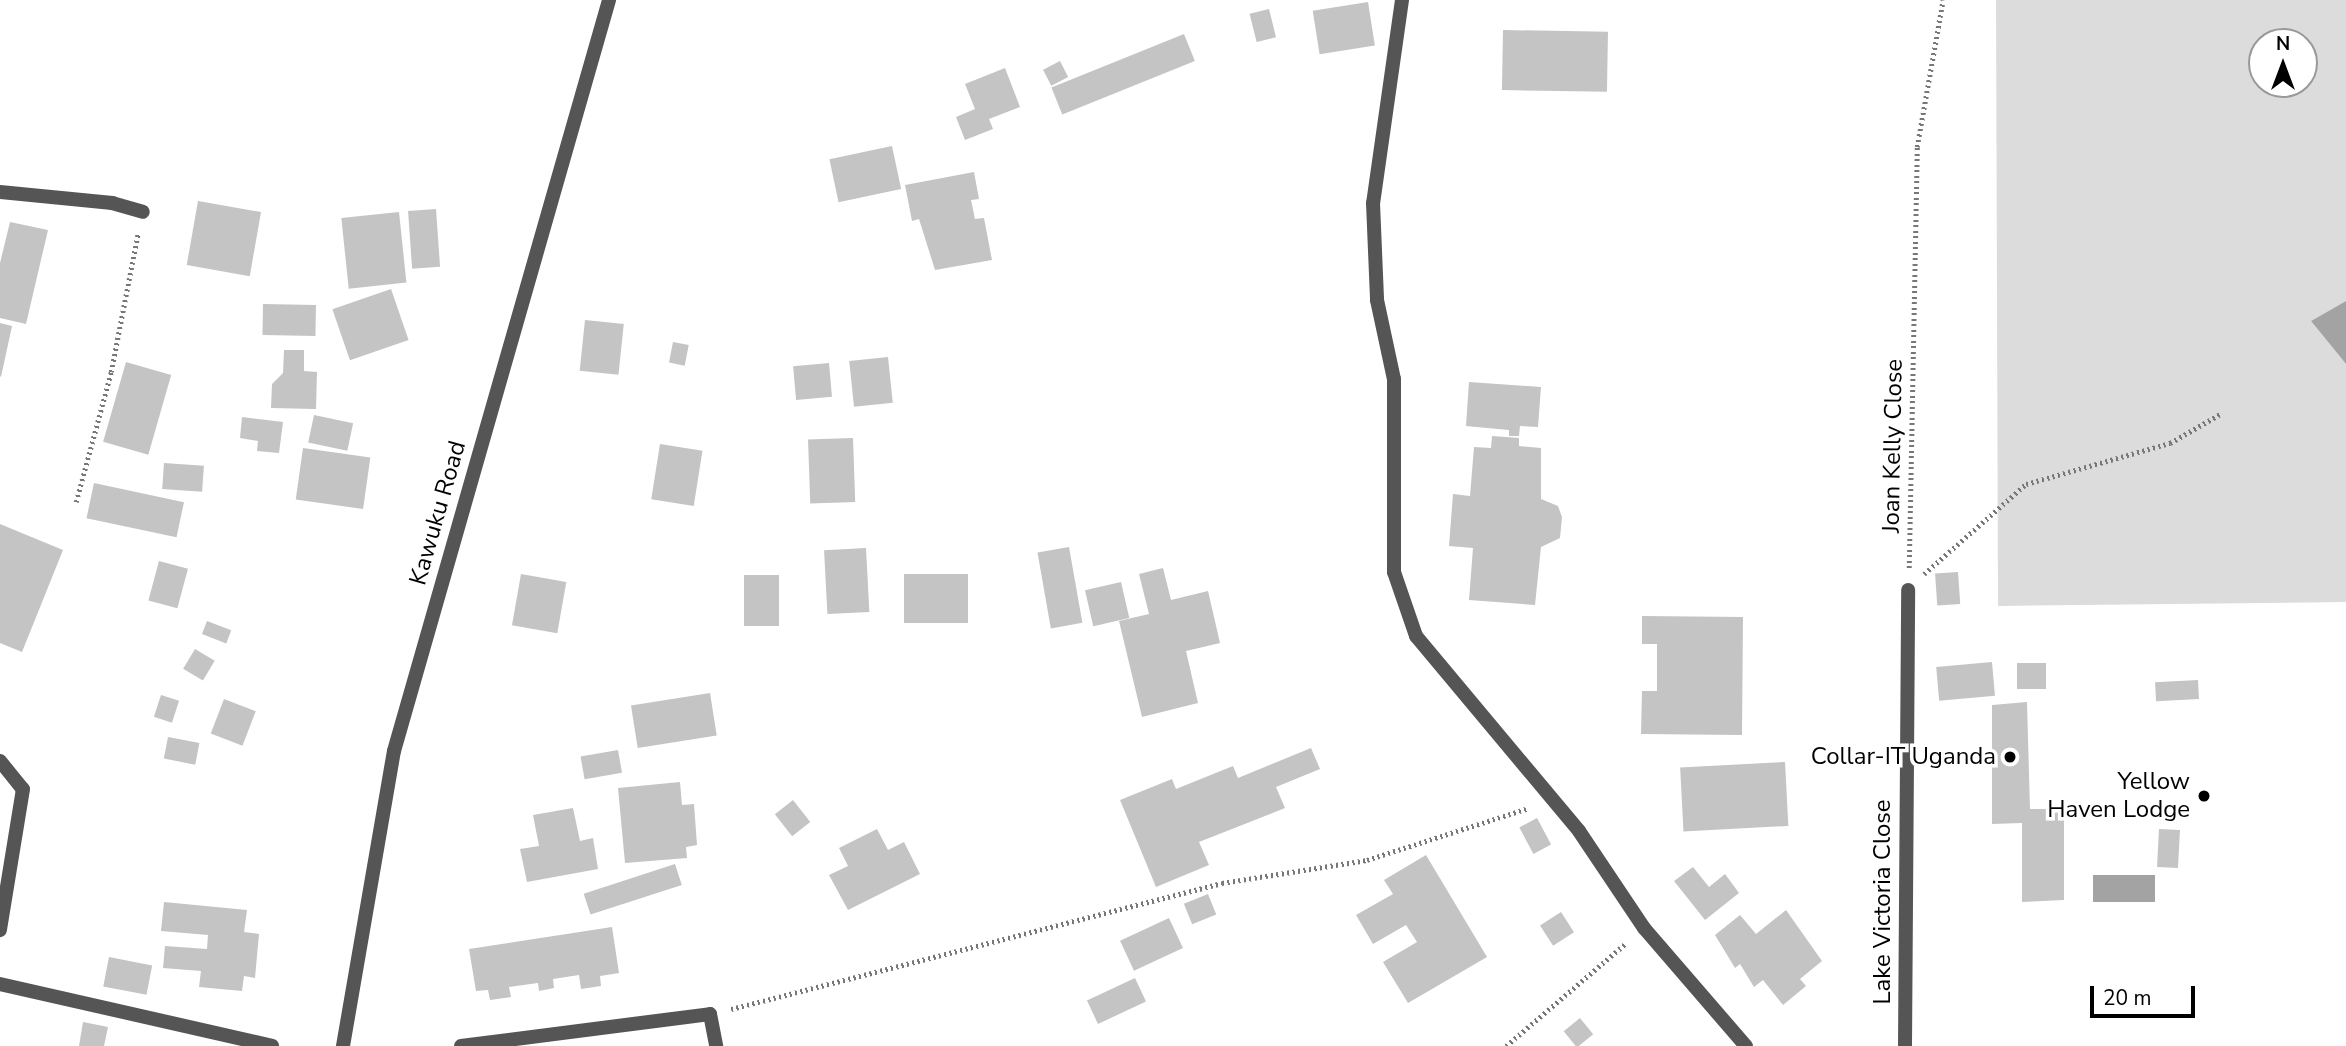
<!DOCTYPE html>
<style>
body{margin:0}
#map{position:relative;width:2346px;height:1046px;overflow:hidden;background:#fff;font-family:"Nunito Sans",sans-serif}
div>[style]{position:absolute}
.green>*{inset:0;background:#dcdcdc}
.water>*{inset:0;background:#a3a3a3;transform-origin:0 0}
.building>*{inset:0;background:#c4c4c4;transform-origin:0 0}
.path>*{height:4.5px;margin-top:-2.25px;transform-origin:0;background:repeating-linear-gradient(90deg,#777 0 2px,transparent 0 5.5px)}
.minor>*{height:14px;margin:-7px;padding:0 7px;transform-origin:7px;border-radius:7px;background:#555}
.dots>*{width:19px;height:19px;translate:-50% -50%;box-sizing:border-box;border:4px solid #fff;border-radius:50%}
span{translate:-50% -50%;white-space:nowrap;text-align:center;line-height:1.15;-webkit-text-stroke:7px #fff;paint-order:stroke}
.street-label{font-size:24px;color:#000}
.poi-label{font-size:24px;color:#000}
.right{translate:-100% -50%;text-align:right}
.north{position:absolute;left:2248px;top:28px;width:70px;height:70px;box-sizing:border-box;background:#fff;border:2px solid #999;border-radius:50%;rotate:0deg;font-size:19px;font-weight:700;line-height:28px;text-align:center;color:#000}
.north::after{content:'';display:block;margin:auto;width:24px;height:32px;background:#000;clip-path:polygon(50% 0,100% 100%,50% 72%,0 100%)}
.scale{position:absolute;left:2090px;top:986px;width:105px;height:32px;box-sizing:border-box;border:4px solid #000;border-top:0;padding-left:9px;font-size:21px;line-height:24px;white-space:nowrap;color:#000;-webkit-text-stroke:5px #fff;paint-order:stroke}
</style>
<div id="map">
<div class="green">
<div style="clip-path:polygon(evenodd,1996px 0,2346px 0,2346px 301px,2311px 321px,2346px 364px,2346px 602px,1998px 606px,1996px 0,2262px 42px,2304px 42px,2304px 84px,2262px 84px,2262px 42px)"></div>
</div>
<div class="water">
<div style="clip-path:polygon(2346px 301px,2346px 364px,2311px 321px)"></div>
<div style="left:2155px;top:875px;width:27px;height:62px;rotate:90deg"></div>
</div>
<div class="building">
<div style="left:1368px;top:2px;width:44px;height:56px;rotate:81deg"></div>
<div style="left:1269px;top:9px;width:29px;height:20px;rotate:76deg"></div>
<div style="left:1503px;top:30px;width:105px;height:60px;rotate:1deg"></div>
<div style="left:1184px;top:34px;width:29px;height:143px;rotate:68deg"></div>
<div style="left:1060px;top:61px;width:18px;height:19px;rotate:63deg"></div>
<div style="clip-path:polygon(1005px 68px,1020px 107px,989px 119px,993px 129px,965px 140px,956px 117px,975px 109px,965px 84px)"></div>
<div style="left:892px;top:146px;width:44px;height:64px;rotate:78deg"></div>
<div style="clip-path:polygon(974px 172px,979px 199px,971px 200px,975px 219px,984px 218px,992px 260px,935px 270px,919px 219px,912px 221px,905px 185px)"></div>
<div style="left:198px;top:201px;width:64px;height:65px;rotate:10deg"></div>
<div style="left:436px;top:209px;width:58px;height:28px;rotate:86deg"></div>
<div style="left:399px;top:212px;width:71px;height:58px;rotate:84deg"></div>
<div style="clip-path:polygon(10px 222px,48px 230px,26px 324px,0 318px,0 263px)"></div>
<div style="left:391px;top:289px;width:54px;height:62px;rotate:71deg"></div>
<div style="left:263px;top:304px;width:53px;height:31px;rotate:1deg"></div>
<div style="left:585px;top:320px;width:39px;height:51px;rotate:6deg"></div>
<div style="clip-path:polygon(0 323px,12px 326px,1px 377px,0 376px)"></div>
<div style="left:673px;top:342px;width:16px;height:21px;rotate:11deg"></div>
<div style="clip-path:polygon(284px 350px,304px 350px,304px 371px,317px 372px,316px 409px,271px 408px,272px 384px,283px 373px)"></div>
<div style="left:888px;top:357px;width:46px;height:39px;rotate:84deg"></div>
<div style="left:126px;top:362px;width:47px;height:83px;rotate:16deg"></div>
<div style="left:829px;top:363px;width:34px;height:36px;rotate:85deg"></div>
<div style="clip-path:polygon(1469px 382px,1541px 387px,1538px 427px,1520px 426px,1519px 436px,1509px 436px,1509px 430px,1466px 426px)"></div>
<div style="left:314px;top:415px;width:40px;height:28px;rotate:12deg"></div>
<div style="clip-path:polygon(242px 417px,283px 422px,279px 453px,257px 451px,258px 441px,240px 438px)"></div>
<div style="clip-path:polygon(1492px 436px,1519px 438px,1519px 446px,1541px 448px,1541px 499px,1558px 506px,1562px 517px,1560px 538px,1541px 547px,1535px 605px,1469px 600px,1473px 548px,1449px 546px,1453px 494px,1470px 496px,1474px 447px,1491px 448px)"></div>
<div style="left:853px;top:438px;width:64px;height:45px;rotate:88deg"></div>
<div style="left:660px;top:444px;width:43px;height:56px;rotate:9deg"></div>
<div style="left:303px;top:448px;width:68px;height:52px;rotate:8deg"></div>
<div style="left:164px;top:463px;width:40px;height:26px;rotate:4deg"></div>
<div style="left:94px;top:483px;width:92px;height:36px;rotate:12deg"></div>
<div style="clip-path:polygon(0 524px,63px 550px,22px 652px,0 643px)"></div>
<div style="left:1069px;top:547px;width:77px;height:32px;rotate:80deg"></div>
<div style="left:866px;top:548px;width:64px;height:42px;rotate:87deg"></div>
<div style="left:159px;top:561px;width:30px;height:41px;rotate:15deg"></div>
<div style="clip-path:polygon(1163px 568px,1171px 600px,1208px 591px,1220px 643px,1186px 651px,1198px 703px,1142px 717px,1119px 621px,1149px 614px,1139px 574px)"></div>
<div style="left:1958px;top:572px;width:32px;height:23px;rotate:86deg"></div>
<div style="left:521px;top:574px;width:46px;height:52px;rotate:10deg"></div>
<div style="left:904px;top:574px;width:64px;height:49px"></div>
<div style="left:744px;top:575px;width:35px;height:51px"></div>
<div style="left:1121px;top:582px;width:37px;height:37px;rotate:77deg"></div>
<div style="clip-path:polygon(1642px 616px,1743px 617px,1742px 735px,1641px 734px,1642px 691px,1657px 691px,1657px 644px,1642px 644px)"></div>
<div style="left:207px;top:621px;width:26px;height:14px;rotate:21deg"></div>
<div style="left:195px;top:649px;width:23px;height:23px;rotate:31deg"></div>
<div style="left:1992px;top:662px;width:34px;height:56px;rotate:85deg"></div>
<div style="left:2017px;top:663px;width:29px;height:26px"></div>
<div style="left:2198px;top:680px;width:19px;height:43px;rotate:87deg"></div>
<div style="left:710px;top:693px;width:43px;height:80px;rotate:81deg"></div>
<div style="left:161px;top:695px;width:19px;height:23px;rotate:18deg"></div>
<div style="left:224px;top:699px;width:34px;height:37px;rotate:21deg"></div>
<div style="clip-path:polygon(2027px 702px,2030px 809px,2064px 809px,2064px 900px,2022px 902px,2022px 823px,1992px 824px,1992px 705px)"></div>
<div style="left:168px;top:737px;width:32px;height:22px;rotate:11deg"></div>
<div style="clip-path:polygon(1311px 748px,1320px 769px,1276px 787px,1285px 808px,1199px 842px,1209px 865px,1156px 887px,1120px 800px,1172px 779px,1176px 789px,1233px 766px,1238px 778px)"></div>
<div style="left:618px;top:750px;width:23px;height:38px;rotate:80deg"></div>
<div style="left:1785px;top:762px;width:64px;height:105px;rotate:87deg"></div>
<div style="clip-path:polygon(680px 782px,682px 805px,694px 804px,697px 845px,686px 847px,687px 858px,625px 863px,618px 788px)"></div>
<div style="left:793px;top:800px;width:28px;height:23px;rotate:52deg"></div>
<div style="clip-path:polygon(573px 808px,580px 841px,593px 838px,598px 869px,527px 882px,520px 849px,539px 846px,533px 815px)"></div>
<div style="left:1537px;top:818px;width:30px;height:20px;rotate:62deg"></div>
<div style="clip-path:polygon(877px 829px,888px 850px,904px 842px,920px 874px,848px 910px,829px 875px,848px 866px,839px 848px)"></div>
<div style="left:2159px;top:829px;width:21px;height:38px;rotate:3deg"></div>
<div style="clip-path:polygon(1426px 855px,1487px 957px,1408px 1003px,1383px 962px,1417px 942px,1406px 925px,1373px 944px,1356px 915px,1393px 894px,1384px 880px)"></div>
<div style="left:675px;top:864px;width:22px;height:96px;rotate:72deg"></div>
<div style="clip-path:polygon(1693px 867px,1709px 887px,1725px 874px,1739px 893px,1705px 920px,1674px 881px)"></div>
<div style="left:1208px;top:894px;width:22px;height:26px;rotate:68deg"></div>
<div style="clip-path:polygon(164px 902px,247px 910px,244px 932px,259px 934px,255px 978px,244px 976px,242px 991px,199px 987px,201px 971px,163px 968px,165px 946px,207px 949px,208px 935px,161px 931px)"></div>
<div style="clip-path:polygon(1786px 910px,1822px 961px,1800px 979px,1806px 986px,1783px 1005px,1763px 980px,1754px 987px,1740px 964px,1735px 968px,1715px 935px,1740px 915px,1756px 934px)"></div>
<div style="left:1561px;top:912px;width:24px;height:25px;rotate:57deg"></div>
<div style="left:1169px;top:918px;width:33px;height:54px;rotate:65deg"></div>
<div style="clip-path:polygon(612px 927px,619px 973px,600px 976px,601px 986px,581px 989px,579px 975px,553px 979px,554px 988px,539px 991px,538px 983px,509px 987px,511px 997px,490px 1000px,488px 990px,476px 991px,469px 949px)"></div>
<div style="left:109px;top:957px;width:44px;height:30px;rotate:11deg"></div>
<div style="left:1135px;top:978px;width:26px;height:53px;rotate:65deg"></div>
<div style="left:1580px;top:1018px;width:21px;height:21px;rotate:51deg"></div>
<div style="clip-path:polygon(83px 1022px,108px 1027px,104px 1046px,79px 1046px)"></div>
</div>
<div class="path">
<div style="left:76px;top:502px;width:135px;rotate:-74.9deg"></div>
<div style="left:111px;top:372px;width:142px;rotate:-79deg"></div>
<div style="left:1909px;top:568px;width:421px;rotate:-88.9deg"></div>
<div style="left:1917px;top:147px;width:149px;rotate:-80deg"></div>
<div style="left:1924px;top:574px;width:136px;rotate:-41.4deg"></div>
<div style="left:2026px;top:484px;width:150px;rotate:-15.9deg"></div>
<div style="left:2170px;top:443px;width:60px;rotate:-30deg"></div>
<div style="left:731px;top:1009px;width:507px;rotate:-14.39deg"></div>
<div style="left:1222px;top:883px;width:147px;rotate:-9deg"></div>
<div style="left:1367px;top:860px;width:170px;rotate:-17.8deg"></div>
<div style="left:1506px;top:1046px;width:157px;rotate:-40.6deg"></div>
</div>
<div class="minor">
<div style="left:1402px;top:0;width:205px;rotate:98.1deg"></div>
<div style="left:1373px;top:203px;width:97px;rotate:87.6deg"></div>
<div style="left:1377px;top:300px;width:81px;rotate:77.9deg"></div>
<div style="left:1394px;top:379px;width:193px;rotate:90deg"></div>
<div style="left:1394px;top:572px;width:68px;rotate:71deg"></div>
<div style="left:1416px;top:636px;width:254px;rotate:50.1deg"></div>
<div style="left:1579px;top:831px;width:117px;rotate:56.2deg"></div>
<div style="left:1644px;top:928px;width:156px;rotate:49.2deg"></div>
<div style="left:0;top:192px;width:113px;rotate:5.6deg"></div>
<div style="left:112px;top:203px;width:32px;rotate:16deg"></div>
<div style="left:0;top:761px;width:36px;rotate:51deg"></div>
<div style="left:23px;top:789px;width:143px;rotate:99.3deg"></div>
<div style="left:0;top:984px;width:279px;rotate:12.8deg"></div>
<div style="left:343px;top:1046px;width:299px;rotate:-80.2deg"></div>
<div style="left:394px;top:751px;width:781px;rotate:-74.02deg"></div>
<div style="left:461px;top:1046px;width:251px;rotate:-7.3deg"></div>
<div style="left:710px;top:1014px;width:33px;rotate:79deg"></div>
<div style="left:1905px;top:1046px;width:456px;rotate:-89.6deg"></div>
</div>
<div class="dots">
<div style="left:2010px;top:757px;background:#000"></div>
<div style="left:2204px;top:796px;background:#000"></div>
</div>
<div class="street-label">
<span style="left:1893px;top:446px;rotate:-89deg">Joan Kelly Close</span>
<span style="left:438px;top:513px;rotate:-74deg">Kawuku Road</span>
<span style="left:1883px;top:902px;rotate:-90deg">Lake Victoria Close</span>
</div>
<div class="poi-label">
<span class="right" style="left:1996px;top:757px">Collar-IT Uganda</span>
<span class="right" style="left:2190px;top:796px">Yellow<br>Haven Lodge</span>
</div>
<div class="north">N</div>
<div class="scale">20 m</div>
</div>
